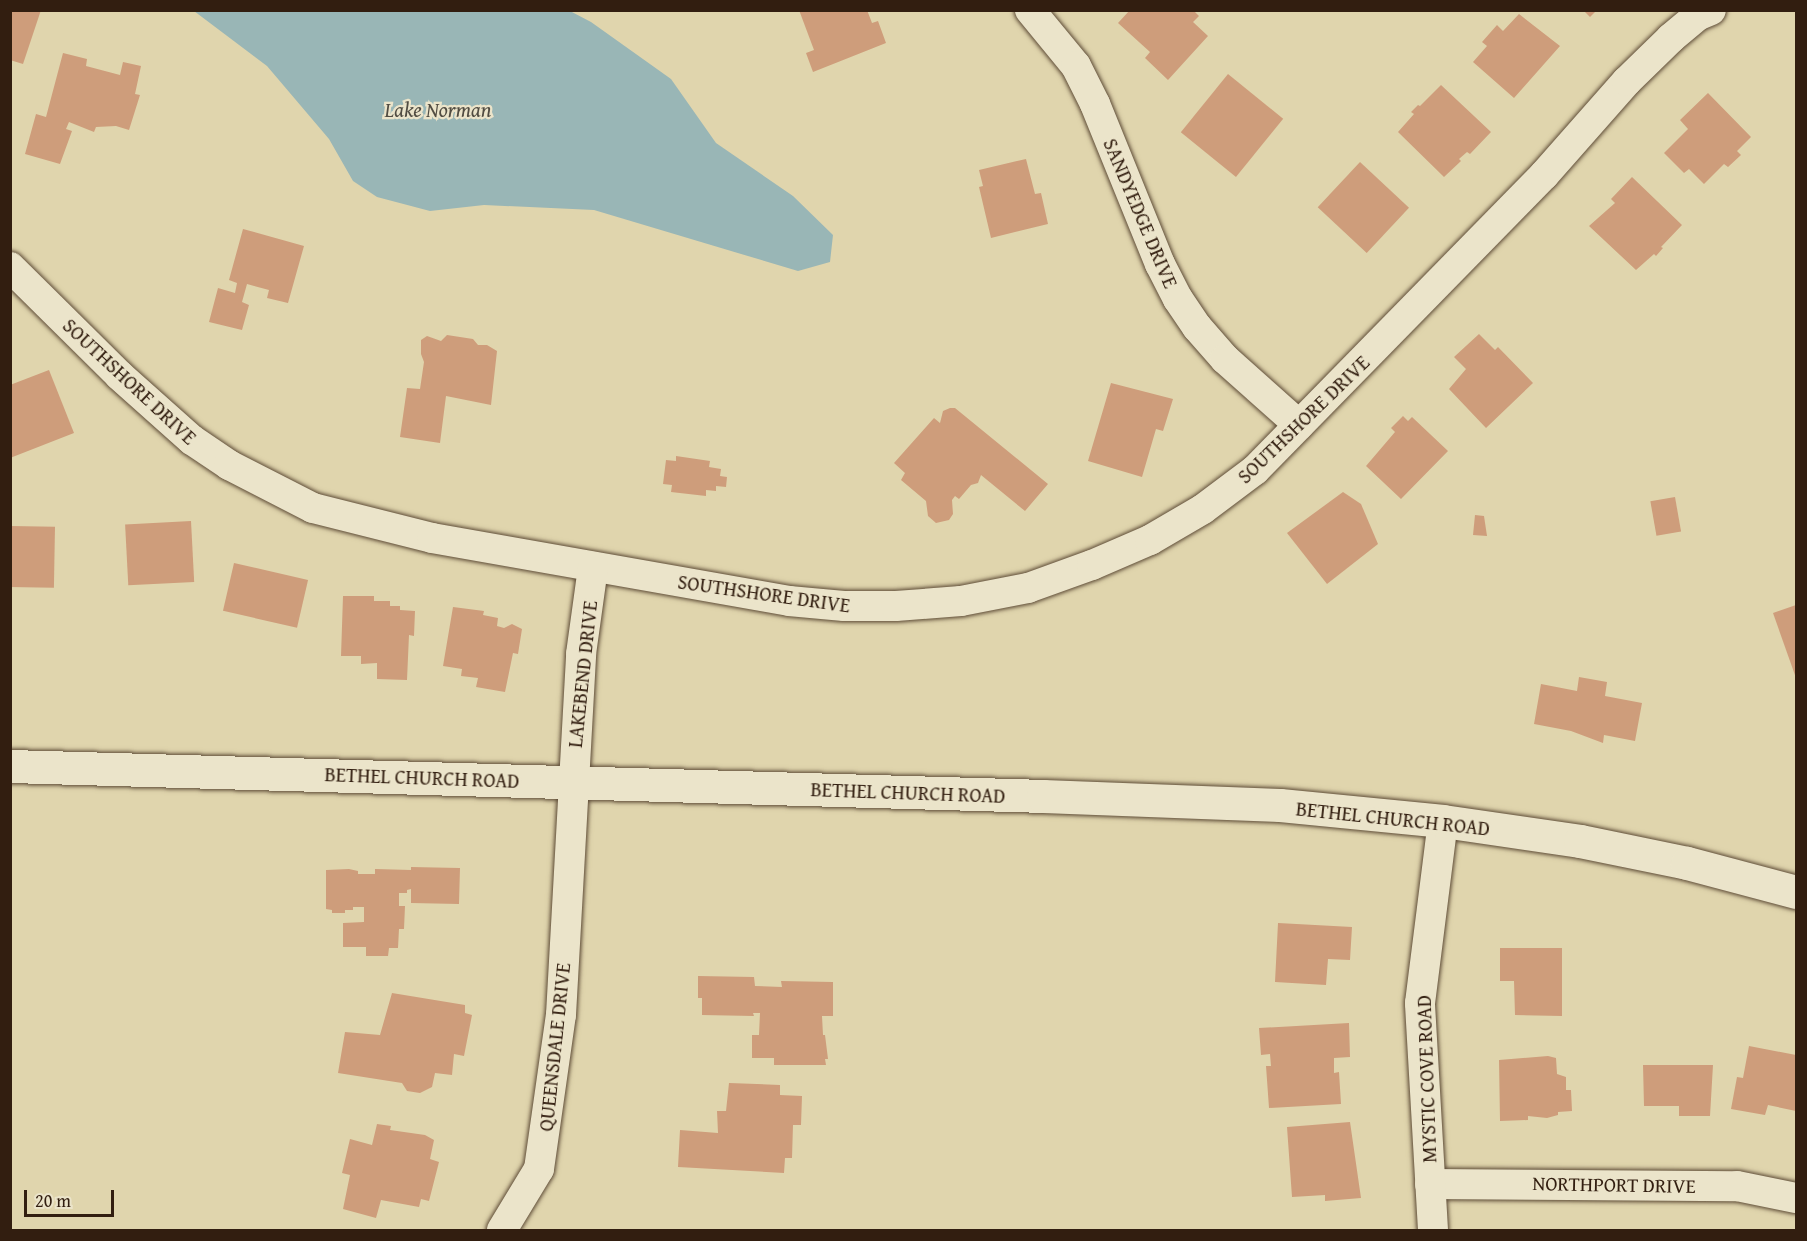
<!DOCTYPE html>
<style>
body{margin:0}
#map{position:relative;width:1807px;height:1241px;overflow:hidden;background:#e0d5ad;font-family:"Gentium Book Plus",serif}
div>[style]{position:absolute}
.water>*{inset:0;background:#99b6b6}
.building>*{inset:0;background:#ce9d7b;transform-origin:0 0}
.roads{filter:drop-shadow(0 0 2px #5e4c37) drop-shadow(0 0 2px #5e4c37)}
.minor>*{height:30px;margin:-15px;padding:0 15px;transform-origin:15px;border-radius:15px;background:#ebe4ca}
.tertiary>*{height:33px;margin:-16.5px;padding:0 16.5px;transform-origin:16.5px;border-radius:16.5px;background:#ebe4ca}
span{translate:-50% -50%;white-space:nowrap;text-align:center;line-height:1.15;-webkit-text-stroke:4.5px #ebe4ca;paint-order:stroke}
.street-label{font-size:20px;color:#321e10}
.water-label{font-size:21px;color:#514c42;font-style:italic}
.frame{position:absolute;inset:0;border:12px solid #321e10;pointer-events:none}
.scale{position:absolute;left:24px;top:1190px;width:90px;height:27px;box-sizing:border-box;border:3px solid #321e10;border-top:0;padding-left:8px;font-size:18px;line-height:21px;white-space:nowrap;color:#321e10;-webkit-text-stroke:4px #ebe4ca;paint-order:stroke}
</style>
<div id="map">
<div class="water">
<div style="clip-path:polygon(194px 11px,570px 11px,591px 22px,671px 79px,716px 143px,793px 196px,833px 235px,830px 262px,798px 271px,594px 210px,484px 205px,430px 211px,377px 197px,353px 181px,329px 139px,267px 66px)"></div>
</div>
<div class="building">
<div style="clip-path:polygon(10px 10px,41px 10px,23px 64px,10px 60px)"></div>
<div style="clip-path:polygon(799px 10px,867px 10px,872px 23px,878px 21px,886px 43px,813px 72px,806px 53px,814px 50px)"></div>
<div style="clip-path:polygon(1130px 10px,1193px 10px,1199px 16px,1193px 22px,1208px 36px,1168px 80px,1145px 58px,1150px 52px,1118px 23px)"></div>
<div style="clip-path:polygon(1583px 10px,1597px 10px,1590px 17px)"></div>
<div style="clip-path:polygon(1519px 14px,1560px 46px,1514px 98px,1473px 62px,1487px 46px,1482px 42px,1497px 25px,1503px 31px)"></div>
<div style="clip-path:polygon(63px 53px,87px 59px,86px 66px,120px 75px,123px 62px,141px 66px,135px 94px,140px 95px,129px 130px,116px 126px,96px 127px,94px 132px,69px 122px,66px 129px,72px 131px,60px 164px,25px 154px,36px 114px,46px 117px)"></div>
<div style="left:1228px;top:74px;width:71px;height:75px;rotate:39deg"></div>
<div style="clip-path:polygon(1441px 85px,1491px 132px,1470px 154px,1467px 152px,1459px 159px,1461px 161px,1444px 177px,1398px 132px,1414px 114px,1411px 112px,1418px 105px,1420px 106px)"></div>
<div style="clip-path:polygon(1708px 93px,1751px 137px,1737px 151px,1741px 155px,1728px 167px,1724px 164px,1704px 184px,1689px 169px,1684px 173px,1664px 153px,1688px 129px,1680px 120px)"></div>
<div style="clip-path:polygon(1026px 159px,1035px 194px,1041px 193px,1048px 224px,991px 238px,979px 187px,983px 186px,979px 170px)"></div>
<div style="left:1360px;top:162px;width:67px;height:62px;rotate:43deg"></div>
<div style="clip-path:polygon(1632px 177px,1682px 225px,1661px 247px,1663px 248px,1656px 256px,1654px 254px,1636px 270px,1589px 226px,1615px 203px,1611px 199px)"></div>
<div style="clip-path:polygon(243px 229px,304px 246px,288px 303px,267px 298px,269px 290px,247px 284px,242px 302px,249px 305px,242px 330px,209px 322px,218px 288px,235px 293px,237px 283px,229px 280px)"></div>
<div style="clip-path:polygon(1479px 334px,1495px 350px,1498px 347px,1533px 383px,1486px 428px,1449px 389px,1466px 369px,1454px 357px)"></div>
<div style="clip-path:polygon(447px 335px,473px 339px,478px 345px,487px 345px,497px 351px,491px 405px,446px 396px,440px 443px,400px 437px,407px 388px,420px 389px,424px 362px,421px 354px,421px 340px,427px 336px,441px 341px)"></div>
<div style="clip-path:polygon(49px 370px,74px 433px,10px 458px,10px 385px)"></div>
<div style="clip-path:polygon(1111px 383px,1173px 399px,1163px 431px,1156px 429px,1142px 477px,1088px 461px)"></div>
<div style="clip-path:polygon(950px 408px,955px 408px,1048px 484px,1025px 511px,981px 475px,978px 483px,971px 485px,959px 499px,955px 496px,952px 500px,953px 514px,949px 520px,936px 523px,928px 516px,926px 501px,901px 480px,905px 473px,894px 463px,934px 418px,940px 423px,943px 411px)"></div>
<div style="clip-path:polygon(1403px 416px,1408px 421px,1412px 417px,1448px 451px,1401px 499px,1366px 466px,1395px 432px,1391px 428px)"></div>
<div style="clip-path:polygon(676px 456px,710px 461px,709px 467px,721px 469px,720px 476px,727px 477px,726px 487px,716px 486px,716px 491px,706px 490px,706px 496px,671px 492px,672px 485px,663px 484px,666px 460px,676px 461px)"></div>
<div style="clip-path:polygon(1343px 492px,1361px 504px,1378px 544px,1327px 584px,1287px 533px)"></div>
<div style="left:1675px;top:497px;width:35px;height:25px;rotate:80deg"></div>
<div style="clip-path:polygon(1475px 515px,1484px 516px,1487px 536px,1473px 535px)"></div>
<div style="left:191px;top:521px;width:61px;height:66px;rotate:87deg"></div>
<div style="left:10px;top:526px;width:45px;height:61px;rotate:1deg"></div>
<div style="left:234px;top:563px;width:76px;height:49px;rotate:13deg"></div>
<div style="clip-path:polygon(343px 596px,374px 596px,374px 601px,390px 601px,390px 606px,400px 606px,400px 610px,415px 611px,414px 636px,409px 635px,407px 680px,377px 679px,377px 663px,361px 664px,361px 656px,341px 656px)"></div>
<div style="clip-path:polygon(1796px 605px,1796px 678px,1773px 613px)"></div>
<div style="clip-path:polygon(453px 607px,484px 611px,483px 615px,498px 618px,497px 626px,504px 628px,512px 624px,522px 629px,518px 654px,513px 653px,505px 692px,476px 687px,478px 678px,461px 676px,462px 669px,443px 666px)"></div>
<div style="clip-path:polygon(1579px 677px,1607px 682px,1605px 696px,1642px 703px,1635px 741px,1604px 735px,1603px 743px,1571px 731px,1534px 724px,1541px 684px,1577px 691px)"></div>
<div style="clip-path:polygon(411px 867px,460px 868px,459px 904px,411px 903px,411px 889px,407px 890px,407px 893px,399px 893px,399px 906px,405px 906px,404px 929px,399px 929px,398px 948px,389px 948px,388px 956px,366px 956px,366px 947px,343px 947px,343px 923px,364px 922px,364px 907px,353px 907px,353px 910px,345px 910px,345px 913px,332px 913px,332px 910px,326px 909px,326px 870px,349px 869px,358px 871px,358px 874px,375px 874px,375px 869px,411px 870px)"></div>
<div style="clip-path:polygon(1278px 923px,1352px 927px,1350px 960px,1328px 959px,1326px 985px,1275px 982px)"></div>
<div style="clip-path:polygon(1500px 948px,1562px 948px,1562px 1016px,1515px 1015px,1514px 981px,1500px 981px)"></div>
<div style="clip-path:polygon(698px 976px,754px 977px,755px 986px,782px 987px,781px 981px,833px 982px,833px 1016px,822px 1016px,823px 1035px,825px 1035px,828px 1059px,825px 1059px,826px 1065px,774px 1065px,774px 1058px,752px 1058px,752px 1035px,759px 1035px,760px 1013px,753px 1013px,754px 1016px,702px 1015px,702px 998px,698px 998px)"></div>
<div style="clip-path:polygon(392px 993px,465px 1005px,465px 1013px,472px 1015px,464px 1056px,454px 1054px,452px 1075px,435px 1073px,432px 1087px,420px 1093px,407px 1091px,402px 1083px,338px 1073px,345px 1032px,380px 1035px)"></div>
<div style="clip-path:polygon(1349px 1023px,1350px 1057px,1334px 1058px,1334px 1073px,1339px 1072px,1341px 1104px,1269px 1108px,1266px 1066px,1271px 1066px,1270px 1054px,1261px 1055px,1259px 1028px)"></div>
<div style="clip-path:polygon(1749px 1046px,1796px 1055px,1796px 1111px,1768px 1105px,1765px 1115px,1731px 1109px,1737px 1077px,1743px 1078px)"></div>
<div style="clip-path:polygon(1548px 1056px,1556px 1058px,1557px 1074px,1566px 1077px,1566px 1090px,1571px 1090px,1572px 1111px,1558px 1112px,1558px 1115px,1547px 1118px,1528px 1116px,1528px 1120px,1500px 1121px,1499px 1060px)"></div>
<div style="clip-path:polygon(1643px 1065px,1713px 1065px,1710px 1116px,1679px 1116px,1679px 1106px,1644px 1106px)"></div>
<div style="clip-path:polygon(729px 1083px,780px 1085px,780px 1095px,802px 1096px,801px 1125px,793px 1125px,792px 1158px,785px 1158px,784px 1173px,678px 1167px,680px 1130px,718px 1133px,717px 1111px,726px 1111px)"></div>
<div style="clip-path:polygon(1350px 1122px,1361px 1198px,1325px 1201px,1325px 1195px,1292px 1197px,1287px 1127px)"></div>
<div style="clip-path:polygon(377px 1124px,391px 1126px,390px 1130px,425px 1135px,434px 1140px,430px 1159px,439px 1162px,429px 1201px,421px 1199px,419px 1207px,381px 1200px,376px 1218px,343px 1209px,350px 1175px,342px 1173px,350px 1139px,372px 1145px)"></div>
</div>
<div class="roads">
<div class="minor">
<div style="left:1030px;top:10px;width:72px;rotate:50.6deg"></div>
<div style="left:1076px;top:66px;width:42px;rotate:63.4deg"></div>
<div style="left:1095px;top:104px;width:173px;rotate:67.9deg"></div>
<div style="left:1160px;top:264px;width:39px;rotate:63deg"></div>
<div style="left:1178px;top:299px;width:34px;rotate:56deg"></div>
<div style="left:1197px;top:327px;width:43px;rotate:48.8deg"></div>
<div style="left:1225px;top:359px;width:99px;rotate:41.7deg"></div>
<div style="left:10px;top:267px;width:153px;rotate:44.7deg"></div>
<div style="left:119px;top:375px;width:98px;rotate:41.7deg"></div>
<div style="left:192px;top:440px;width:45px;rotate:34deg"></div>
<div style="left:229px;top:465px;width:94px;rotate:27.1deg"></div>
<div style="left:313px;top:508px;width:123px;rotate:14.1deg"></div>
<div style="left:432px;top:538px;width:363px;rotate:10deg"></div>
<div style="left:789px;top:601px;width:55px;rotate:5.2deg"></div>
<div style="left:844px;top:606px;width:52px"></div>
<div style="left:896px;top:606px;width:65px;rotate:-4.4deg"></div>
<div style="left:961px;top:601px;width:68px;rotate:-11deg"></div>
<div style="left:1028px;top:588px;width:68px;rotate:-19.8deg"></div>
<div style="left:1092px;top:565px;width:63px;rotate:-23.3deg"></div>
<div style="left:1150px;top:540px;width:61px;rotate:-30.3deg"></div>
<div style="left:1203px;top:509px;width:65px;rotate:-36.9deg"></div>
<div style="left:1255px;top:470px;width:413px;rotate:-45.6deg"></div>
<div style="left:1544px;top:175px;width:125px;rotate:-48.6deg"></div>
<div style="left:1627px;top:81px;width:62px;rotate:-44.3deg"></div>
<div style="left:1671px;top:38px;width:34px;rotate:-40deg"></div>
<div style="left:1697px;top:16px;width:15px;rotate:-23deg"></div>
<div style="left:1430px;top:1184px;width:307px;rotate:0.4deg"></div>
<div style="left:1737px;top:1186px;width:60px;rotate:11.5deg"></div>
<div style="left:502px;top:1230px;width:71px;rotate:-58.8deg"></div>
<div style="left:539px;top:1169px;width:156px;rotate:-81.9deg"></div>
<div style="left:561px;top:1015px;width:362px;rotate:-86.8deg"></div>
<div style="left:581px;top:654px;width:88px;rotate:-82.1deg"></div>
<div style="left:1433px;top:1230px;width:227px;rotate:-93.3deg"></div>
<div style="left:1420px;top:1003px;width:183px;rotate:-82.8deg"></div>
</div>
<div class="tertiary">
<div style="left:10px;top:766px;width:1033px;rotate:1.66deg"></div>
<div style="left:1043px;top:796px;width:237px;rotate:2.2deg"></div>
<div style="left:1280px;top:805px;width:164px;rotate:5.6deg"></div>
<div style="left:1443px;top:821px;width:138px;rotate:8.3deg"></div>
<div style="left:1580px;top:841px;width:109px;rotate:11.6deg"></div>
<div style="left:1687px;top:863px;width:113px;rotate:14.9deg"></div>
</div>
</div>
<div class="street-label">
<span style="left:1141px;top:213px;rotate:67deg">SANDYEDGE DRIVE</span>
<span style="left:130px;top:381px;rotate:43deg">SOUTHSHORE DRIVE</span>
<span style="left:1303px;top:419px;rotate:-44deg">SOUTHSHORE DRIVE</span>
<span style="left:764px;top:593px;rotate:8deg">SOUTHSHORE DRIVE</span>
<span style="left:582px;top:674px;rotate:-84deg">LAKEBEND DRIVE</span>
<span style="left:422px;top:777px;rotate:2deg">BETHEL CHURCH ROAD</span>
<span style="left:908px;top:792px;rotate:2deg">BETHEL CHURCH ROAD</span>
<span style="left:1393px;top:818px;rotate:6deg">BETHEL CHURCH ROAD</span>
<span style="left:554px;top:1047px;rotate:-84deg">QUEENSDALE DRIVE</span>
<span style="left:1426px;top:1079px;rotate:-92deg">MYSTIC COVE ROAD</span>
<span style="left:1614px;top:1184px;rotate:1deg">NORTHPORT DRIVE</span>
</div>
<div class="water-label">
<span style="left:438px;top:110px">Lake Norman</span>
</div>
<div class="frame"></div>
<div class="scale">20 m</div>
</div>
